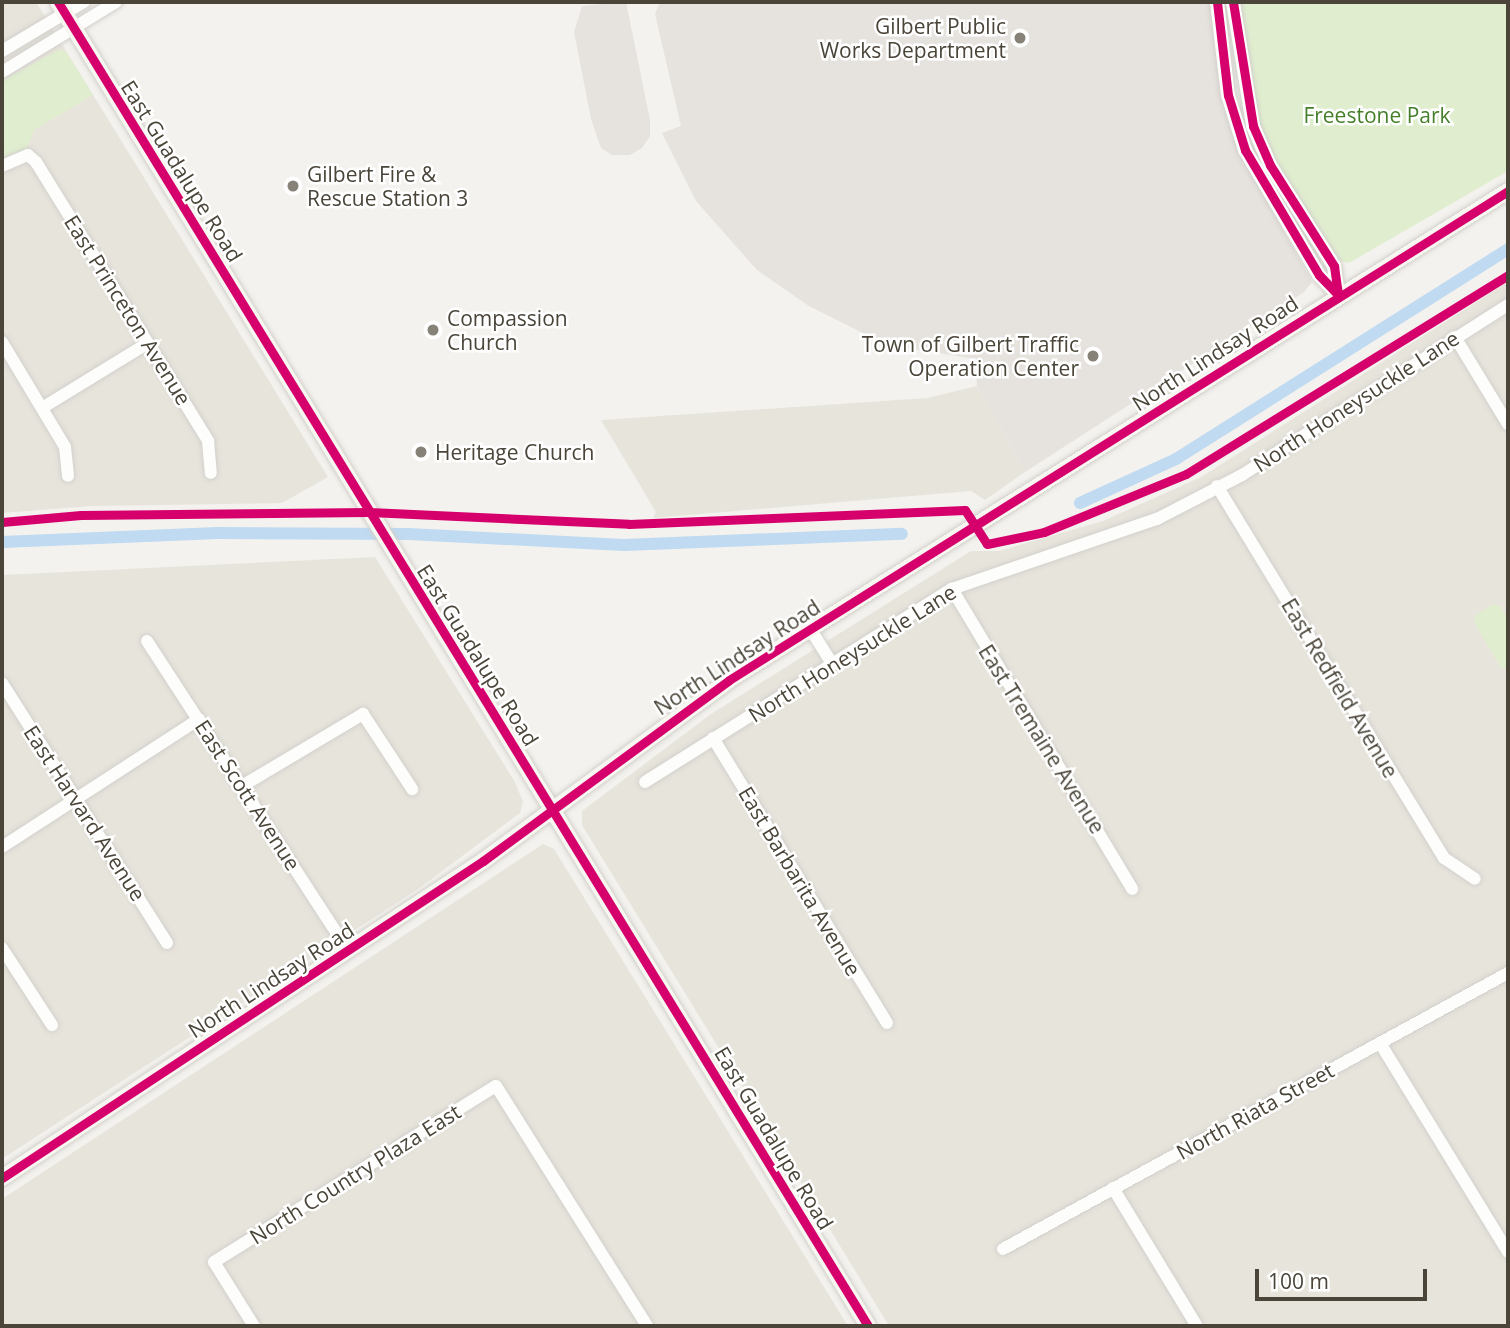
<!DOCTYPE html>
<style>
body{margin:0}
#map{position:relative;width:1510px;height:1328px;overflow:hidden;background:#f4f2ee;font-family:"Open Sans",sans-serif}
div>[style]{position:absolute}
.residential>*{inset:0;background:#e7e4dc}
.industrial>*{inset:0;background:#e6e2de}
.green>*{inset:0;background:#e0eecf}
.parking>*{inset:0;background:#e6e3df}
.canal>*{height:12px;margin:-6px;padding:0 6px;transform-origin:6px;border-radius:6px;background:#bfdaf1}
.roads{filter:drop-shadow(0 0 2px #d2d0cb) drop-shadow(0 0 2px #d2d0cb)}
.minor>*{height:12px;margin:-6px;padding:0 6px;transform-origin:6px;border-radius:6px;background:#fdfdfc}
.tertiary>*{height:14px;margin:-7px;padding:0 7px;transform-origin:7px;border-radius:7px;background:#fdfdfc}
.secondary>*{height:16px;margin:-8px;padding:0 8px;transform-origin:8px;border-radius:8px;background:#f7f6f1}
.cycleway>*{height:9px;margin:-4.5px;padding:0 4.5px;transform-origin:4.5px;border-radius:4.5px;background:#d6006c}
.dots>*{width:19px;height:19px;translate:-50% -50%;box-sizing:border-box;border:4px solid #fff;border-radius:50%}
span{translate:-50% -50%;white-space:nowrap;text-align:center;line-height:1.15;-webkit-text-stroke:5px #fff;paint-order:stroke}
.poi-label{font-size:21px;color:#4b4539}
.right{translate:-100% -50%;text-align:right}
.left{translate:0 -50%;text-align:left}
.park-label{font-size:21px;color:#467f2a}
.street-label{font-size:21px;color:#4b4539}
.frame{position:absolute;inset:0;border:4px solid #4b4539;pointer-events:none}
.scale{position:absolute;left:1255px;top:1269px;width:172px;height:32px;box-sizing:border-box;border:4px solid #4b4539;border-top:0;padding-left:9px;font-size:21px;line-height:24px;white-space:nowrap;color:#4b4539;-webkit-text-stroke:5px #fff;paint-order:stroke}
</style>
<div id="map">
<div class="residential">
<div style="clip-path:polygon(2px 2px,36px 2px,328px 477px,282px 503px,92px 506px,2px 513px)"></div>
<div style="clip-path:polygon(1508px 282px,1508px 1326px,889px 1326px,582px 825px,582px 811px,711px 714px,971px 551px,999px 551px,1103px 521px,1201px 477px)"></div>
<div style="clip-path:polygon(977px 386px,1025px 472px,985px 500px,971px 491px,653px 518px,656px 512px,601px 420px,927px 398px)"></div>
<div style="clip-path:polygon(375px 557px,515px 782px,523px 802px,520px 813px,418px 889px,2px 1159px,2px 575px)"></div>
<div style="clip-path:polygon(543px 844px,554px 849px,848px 1326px,2px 1326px,2px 1199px)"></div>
</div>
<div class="industrial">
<div style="clip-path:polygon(660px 2px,1211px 2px,1237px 147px,1312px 282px,1304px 292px,1025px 472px,977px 386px,975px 359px,903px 347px,865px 334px,809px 306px,757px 270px,696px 201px,662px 133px,681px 126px,655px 14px)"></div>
</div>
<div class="green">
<div style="clip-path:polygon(1240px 2px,1508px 2px,1508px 171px,1349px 263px,1340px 261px,1277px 166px,1262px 134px,1249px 89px)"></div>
<div style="clip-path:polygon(60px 49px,67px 53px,93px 95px,34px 130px,27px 149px,2px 157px,2px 81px)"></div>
<div style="clip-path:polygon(1493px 604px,1500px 606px,1508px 619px,1508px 669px,1501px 668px,1474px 622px,1475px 616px)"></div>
</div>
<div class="parking">
<div style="clip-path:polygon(626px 2px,650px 120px,650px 136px,642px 148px,630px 155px,612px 155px,601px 148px,591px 119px,574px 32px,582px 6px)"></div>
</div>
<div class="canal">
<div style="left:1080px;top:503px;width:106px;rotate:-24.6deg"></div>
<div style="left:1176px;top:459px;width:393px;rotate:-32.3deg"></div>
<div style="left:2px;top:542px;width:216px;rotate:-2.4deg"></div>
<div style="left:218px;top:533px;width:190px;rotate:0.3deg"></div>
<div style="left:408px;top:534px;width:216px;rotate:2.9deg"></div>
<div style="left:624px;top:545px;width:278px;rotate:-2.3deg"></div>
</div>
<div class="roads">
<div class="minor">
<div style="left:2px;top:51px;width:96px;rotate:-30.9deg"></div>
<div style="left:2px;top:72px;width:134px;rotate:-31.6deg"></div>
<div style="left:2px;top:166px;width:28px;rotate:-23deg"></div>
<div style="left:28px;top:155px;width:11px;rotate:41deg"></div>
<div style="left:36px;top:162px;width:328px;rotate:58.3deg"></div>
<div style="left:208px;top:441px;width:32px;rotate:85deg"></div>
<div style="left:1455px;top:337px;width:102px;rotate:58.7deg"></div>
<div style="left:2px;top:342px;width:122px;rotate:59deg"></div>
<div style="left:65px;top:447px;width:29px;rotate:84deg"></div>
<div style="left:42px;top:408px;width:124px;rotate:-31.5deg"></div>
<div style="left:1217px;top:486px;width:436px;rotate:58.6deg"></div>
<div style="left:1444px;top:858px;width:37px;rotate:34deg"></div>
<div style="left:952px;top:589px;width:350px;rotate:59deg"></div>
<div style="left:811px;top:630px;width:40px;rotate:58deg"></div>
<div style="left:147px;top:641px;width:369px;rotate:57deg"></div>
<div style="left:2px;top:683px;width:308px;rotate:57.6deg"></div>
<div style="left:713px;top:738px;width:334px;rotate:58.6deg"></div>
<div style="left:645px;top:782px;width:363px;rotate:-32.2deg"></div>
<div style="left:952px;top:589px;width:217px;rotate:-18.9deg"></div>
<div style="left:1157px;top:519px;width:96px;rotate:-27.4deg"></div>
<div style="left:1242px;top:475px;width:316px;rotate:-32.6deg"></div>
<div style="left:242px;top:786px;width:141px;rotate:-30.8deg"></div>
<div style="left:363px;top:714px;width:90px;rotate:56.8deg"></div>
<div style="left:2px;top:847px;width:235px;rotate:-33deg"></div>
<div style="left:2px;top:948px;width:92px;rotate:57deg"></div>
<div style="left:1380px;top:1043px;width:245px;rotate:58.5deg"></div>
<div style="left:1113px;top:1188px;width:162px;rotate:58.7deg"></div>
<div style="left:1003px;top:1249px;width:576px;rotate:-28.66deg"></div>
<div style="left:254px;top:1326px;width:75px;rotate:-122deg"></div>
<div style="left:214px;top:1262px;width:332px;rotate:-32deg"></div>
<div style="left:496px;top:1086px;width:284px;rotate:57.8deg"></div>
</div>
<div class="tertiary">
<div style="left:1217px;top:2px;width:94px;rotate:83.3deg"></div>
<div style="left:1228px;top:95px;width:58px;rotate:72.8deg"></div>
<div style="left:1245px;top:150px;width:145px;rotate:59.4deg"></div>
<div style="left:1319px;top:275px;width:28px;rotate:46deg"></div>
<div style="left:1233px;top:2px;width:126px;rotate:80.8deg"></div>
<div style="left:1253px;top:126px;width:43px;rotate:66.4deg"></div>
<div style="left:1270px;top:165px;width:120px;rotate:57.6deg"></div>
<div style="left:1334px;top:266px;width:28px;rotate:82deg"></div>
</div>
<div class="secondary">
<div style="left:58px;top:2px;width:1552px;rotate:58.54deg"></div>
<div style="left:2px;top:1178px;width:576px;rotate:-33.39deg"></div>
<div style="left:483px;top:861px;width:305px;rotate:-36.3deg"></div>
<div style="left:729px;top:680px;width:920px;rotate:-32.12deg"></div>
</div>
</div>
<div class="cycleway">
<div style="left:58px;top:2px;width:1552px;rotate:58.54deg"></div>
<div style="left:1217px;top:2px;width:94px;rotate:83.3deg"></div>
<div style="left:1228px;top:95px;width:58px;rotate:72.8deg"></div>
<div style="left:1245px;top:150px;width:145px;rotate:59.4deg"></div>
<div style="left:1319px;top:275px;width:28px;rotate:46deg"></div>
<div style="left:1233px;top:2px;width:126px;rotate:80.8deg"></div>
<div style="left:1253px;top:126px;width:43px;rotate:66.4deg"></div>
<div style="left:1270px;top:165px;width:120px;rotate:57.6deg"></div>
<div style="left:1334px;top:266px;width:29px;rotate:82deg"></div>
<div style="left:2px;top:522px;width:79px;rotate:-5.1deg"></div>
<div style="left:81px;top:515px;width:288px;rotate:-0.6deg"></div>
<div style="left:369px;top:512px;width:260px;rotate:2.6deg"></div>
<div style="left:629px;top:524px;width:336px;rotate:-2.4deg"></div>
<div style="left:965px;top:510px;width:40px;rotate:57.1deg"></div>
<div style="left:987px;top:544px;width:58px;rotate:-11.9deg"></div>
<div style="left:1044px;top:532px;width:153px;rotate:-22.2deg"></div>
<div style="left:1186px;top:474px;width:379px;rotate:-31.7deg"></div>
<div style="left:2px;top:1178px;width:576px;rotate:-33.39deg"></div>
<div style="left:483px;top:861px;width:305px;rotate:-36.3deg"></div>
<div style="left:729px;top:680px;width:920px;rotate:-32.12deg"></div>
</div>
<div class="dots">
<div style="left:1020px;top:38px;background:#868278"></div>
<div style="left:293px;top:186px;background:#868278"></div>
<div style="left:433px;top:330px;background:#868278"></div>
<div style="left:1093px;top:356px;background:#868278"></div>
<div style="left:421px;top:452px;background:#868278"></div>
</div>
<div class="poi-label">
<span class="right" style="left:1006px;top:38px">Gilbert Public<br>Works Department</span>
<span class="left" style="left:307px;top:186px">Gilbert Fire &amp;<br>Rescue Station 3</span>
<span class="left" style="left:447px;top:330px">Compassion<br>Church</span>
<span class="right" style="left:1079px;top:356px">Town of Gilbert Traffic<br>Operation Center</span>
<span class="left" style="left:435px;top:452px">Heritage Church</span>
</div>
<div class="park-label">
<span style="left:1377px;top:115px">Freestone Park</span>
</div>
<div class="street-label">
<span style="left:182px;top:171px;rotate:58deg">East Guadalupe Road</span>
<span style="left:128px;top:310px;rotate:58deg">East Princeton Avenue</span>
<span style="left:1215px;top:353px;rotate:-33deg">North Lindsay Road</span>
<span style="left:1356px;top:401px;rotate:-33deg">North Honeysuckle Lane</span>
<span style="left:852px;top:653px;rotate:-32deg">North Honeysuckle Lane</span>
<span style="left:478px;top:655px;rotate:58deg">East Guadalupe Road</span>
<span style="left:737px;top:657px;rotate:-33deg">North Lindsay Road</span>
<span style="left:1340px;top:688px;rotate:59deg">East Redfield Avenue</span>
<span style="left:1042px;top:739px;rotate:58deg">East Tremaine Avenue</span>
<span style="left:248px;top:795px;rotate:57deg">East Scott Avenue</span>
<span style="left:85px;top:813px;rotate:57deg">East Harvard Avenue</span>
<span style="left:800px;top:881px;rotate:59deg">East Barbarita Avenue</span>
<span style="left:271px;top:980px;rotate:-33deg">North Lindsay Road</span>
<span style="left:1255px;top:1111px;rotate:-29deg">North Riata Street</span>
<span style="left:774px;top:1138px;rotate:59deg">East Guadalupe Road</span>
<span style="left:355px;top:1174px;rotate:-32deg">North Country Plaza East</span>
</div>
<div class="frame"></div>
<div class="scale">100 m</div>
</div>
